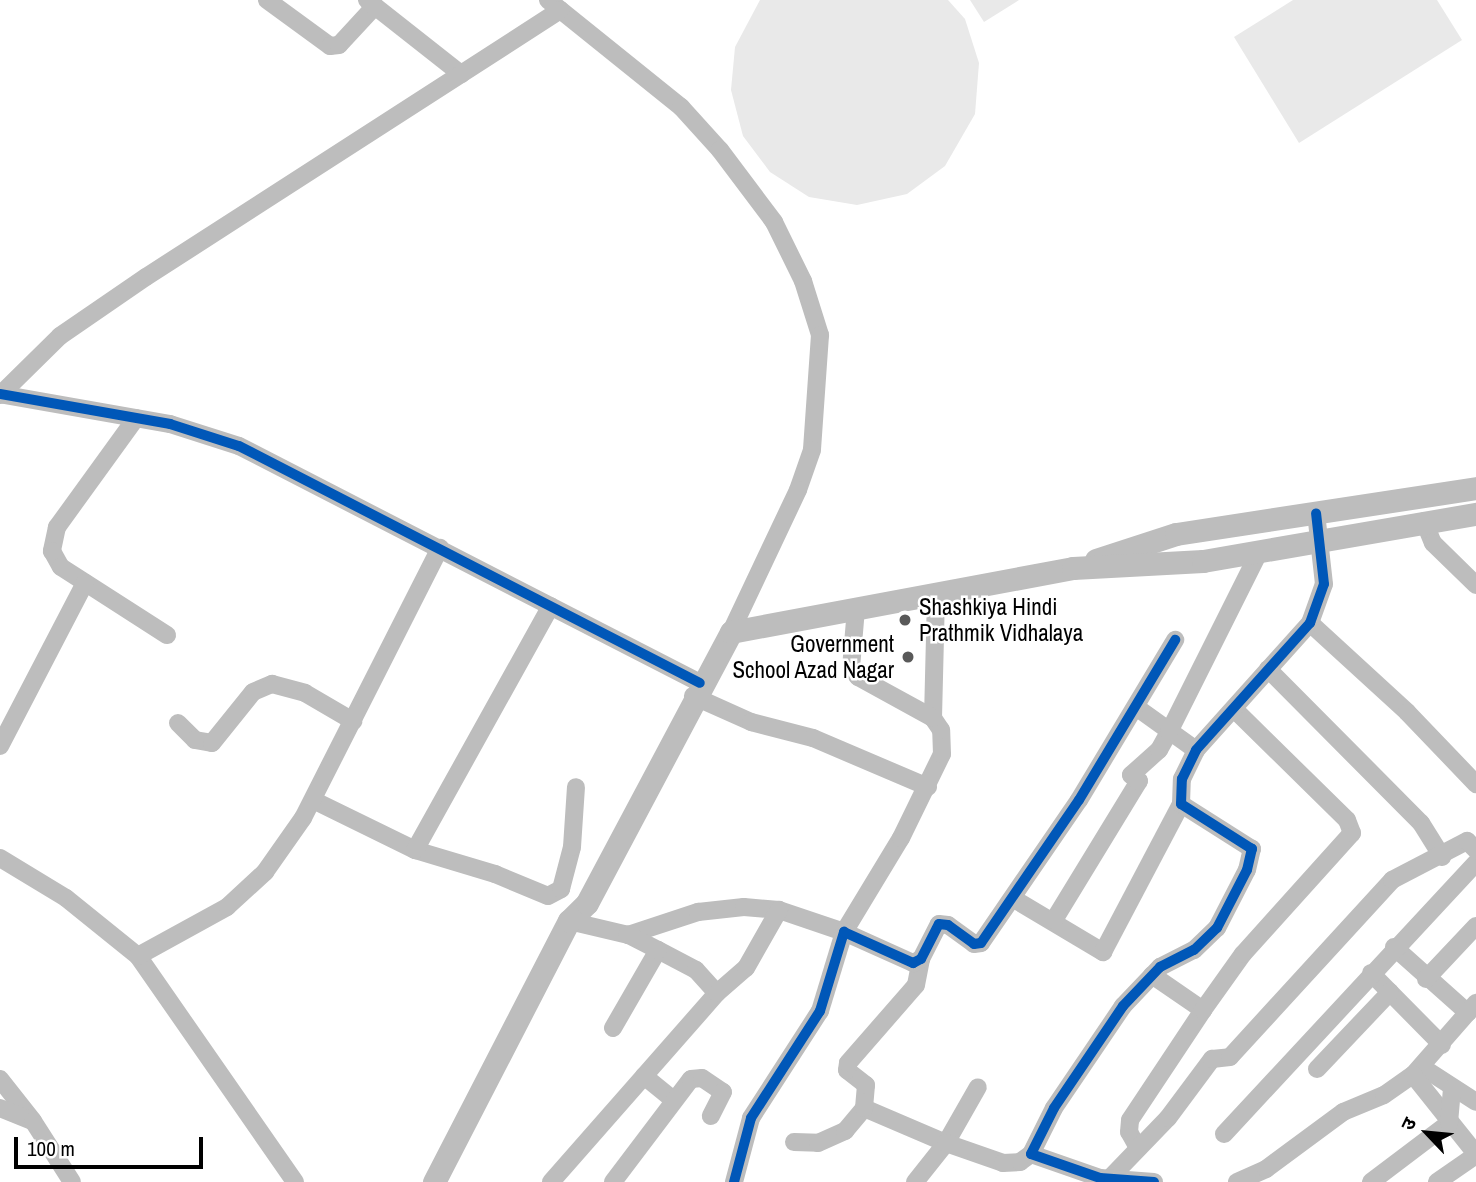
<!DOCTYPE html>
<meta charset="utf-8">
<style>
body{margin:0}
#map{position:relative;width:1476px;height:1182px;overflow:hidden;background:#fff;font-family:"Archivo Narrow","Noto Sans Devanagari",sans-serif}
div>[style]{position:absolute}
.green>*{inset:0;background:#e9e9e9}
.minor>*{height:18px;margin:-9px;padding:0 9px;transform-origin:9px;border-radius:9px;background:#bdbdbd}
.major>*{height:23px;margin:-11.5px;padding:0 11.5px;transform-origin:11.5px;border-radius:11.5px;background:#bdbdbd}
.cycleway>*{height:10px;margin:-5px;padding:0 5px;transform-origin:5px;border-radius:5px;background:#0057b8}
.dots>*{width:19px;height:19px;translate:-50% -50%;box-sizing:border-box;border:4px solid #fff;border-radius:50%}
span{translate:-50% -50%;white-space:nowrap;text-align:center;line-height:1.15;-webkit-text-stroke:5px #fff;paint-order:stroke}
.poi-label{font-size:23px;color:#000}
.left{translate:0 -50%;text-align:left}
.right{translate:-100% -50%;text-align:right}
.north{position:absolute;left:1392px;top:1098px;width:70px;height:70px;-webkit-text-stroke:5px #fff;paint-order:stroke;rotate:296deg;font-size:19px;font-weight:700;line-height:28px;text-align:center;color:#000}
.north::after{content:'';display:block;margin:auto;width:24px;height:32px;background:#000;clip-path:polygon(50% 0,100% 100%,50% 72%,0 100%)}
.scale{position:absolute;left:14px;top:1137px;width:189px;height:32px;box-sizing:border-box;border:4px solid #000;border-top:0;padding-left:9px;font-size:21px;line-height:24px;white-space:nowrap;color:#000;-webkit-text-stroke:5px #fff;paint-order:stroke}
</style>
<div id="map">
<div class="green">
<div style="clip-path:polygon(760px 0,948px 0,965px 19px,979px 63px,975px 114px,945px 166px,907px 194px,857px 205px,809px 197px,770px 172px,743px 136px,731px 90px,735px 47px)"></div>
<div style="clip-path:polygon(970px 0,1019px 0,984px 22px)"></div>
<div style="clip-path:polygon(1293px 0,1437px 0,1462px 40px,1299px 143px,1234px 37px)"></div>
</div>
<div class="minor">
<div style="left:267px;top:0;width:78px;rotate:36.1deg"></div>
<div style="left:330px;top:46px;width:9px;rotate:-6deg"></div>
<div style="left:339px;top:45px;width:53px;rotate:-47.3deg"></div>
<div style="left:367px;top:0;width:120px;rotate:38.2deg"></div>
<div style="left:548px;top:0;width:171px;rotate:38.8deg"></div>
<div style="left:681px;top:107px;width:58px;rotate:47.8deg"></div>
<div style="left:720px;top:150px;width:90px;rotate:53.1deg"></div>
<div style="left:774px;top:222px;width:66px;rotate:63.8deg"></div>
<div style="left:803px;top:281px;width:57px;rotate:72.5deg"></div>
<div style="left:820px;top:335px;width:115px;rotate:94deg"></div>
<div style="left:812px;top:450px;width:42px;rotate:109.3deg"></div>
<div style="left:798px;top:490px;width:157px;rotate:115.3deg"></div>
<div style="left:0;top:394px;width:173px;rotate:10deg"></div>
<div style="left:170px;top:424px;width:72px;rotate:17.7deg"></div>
<div style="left:239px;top:446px;width:518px;rotate:27.21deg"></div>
<div style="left:0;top:395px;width:84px;rotate:-44.5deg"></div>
<div style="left:60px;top:336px;width:104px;rotate:-34.5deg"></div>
<div style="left:146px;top:277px;width:493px;rotate:-32.8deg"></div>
<div style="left:136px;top:418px;width:135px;rotate:125.9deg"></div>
<div style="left:57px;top:527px;width:25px;rotate:102deg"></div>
<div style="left:52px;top:551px;width:18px;rotate:61deg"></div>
<div style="left:61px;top:567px;width:126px;rotate:32.7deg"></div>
<div style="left:1424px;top:521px;width:24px;rotate:68deg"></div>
<div style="left:1433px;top:543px;width:60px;rotate:44.3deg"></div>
<div style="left:1310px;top:623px;width:132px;rotate:42.5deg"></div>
<div style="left:1407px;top:712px;width:100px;rotate:46.2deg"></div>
<div style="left:1268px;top:669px;width:217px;rotate:45.2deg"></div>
<div style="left:1421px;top:823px;width:40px;rotate:58deg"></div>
<div style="left:693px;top:696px;width:64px;rotate:24.1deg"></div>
<div style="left:751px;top:722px;width:64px;rotate:14.5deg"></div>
<div style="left:813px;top:738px;width:125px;rotate:23.1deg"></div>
<div style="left:1136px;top:707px;width:74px;rotate:35.6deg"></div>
<div style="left:933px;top:718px;width:122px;rotate:-88.6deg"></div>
<div style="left:178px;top:723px;width:24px;rotate:45deg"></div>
<div style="left:195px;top:740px;width:17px;rotate:10deg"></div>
<div style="left:212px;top:743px;width:65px;rotate:-51.2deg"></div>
<div style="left:253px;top:692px;width:21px;rotate:-23deg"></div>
<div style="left:272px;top:684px;width:34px;rotate:15deg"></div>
<div style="left:305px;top:693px;width:56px;rotate:30.3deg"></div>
<div style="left:0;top:746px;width:184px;rotate:-62.5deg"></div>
<div style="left:313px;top:800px;width:114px;rotate:26.1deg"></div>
<div style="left:415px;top:850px;width:84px;rotate:16.7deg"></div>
<div style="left:495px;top:874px;width:57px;rotate:22.5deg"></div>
<div style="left:548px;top:896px;width:15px;rotate:-28deg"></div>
<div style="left:561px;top:889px;width:43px;rotate:-75.3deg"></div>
<div style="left:572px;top:847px;width:60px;rotate:-86.2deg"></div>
<div style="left:415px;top:850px;width:279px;rotate:-60.9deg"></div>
<div style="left:0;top:858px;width:77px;rotate:31.2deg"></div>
<div style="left:66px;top:898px;width:92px;rotate:38.9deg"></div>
<div style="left:138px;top:956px;width:275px;rotate:55.2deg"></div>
<div style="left:1014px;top:899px;width:104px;rotate:30.8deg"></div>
<div style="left:1103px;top:952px;width:167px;rotate:-62.2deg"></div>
<div style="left:1054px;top:920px;width:163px;rotate:-58.6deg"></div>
<div style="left:1139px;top:781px;width:10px;rotate:-143deg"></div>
<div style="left:1131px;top:775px;width:38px;rotate:-42deg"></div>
<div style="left:1159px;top:750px;width:21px;rotate:-61deg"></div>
<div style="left:1169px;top:732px;width:203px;rotate:-63.4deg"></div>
<div style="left:569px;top:921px;width:61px;rotate:13.3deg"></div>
<div style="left:628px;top:935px;width:74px;rotate:-18.2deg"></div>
<div style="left:698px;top:912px;width:46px;rotate:-6.2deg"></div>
<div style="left:744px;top:907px;width:35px;rotate:5deg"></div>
<div style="left:779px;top:910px;width:69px;rotate:18.7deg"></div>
<div style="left:844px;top:932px;width:110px;rotate:-58.8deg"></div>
<div style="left:901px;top:838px;width:93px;rotate:-64deg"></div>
<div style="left:942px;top:754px;width:24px;rotate:-92deg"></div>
<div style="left:941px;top:730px;width:14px;rotate:-124deg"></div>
<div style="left:933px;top:718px;width:85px;rotate:-151.3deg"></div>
<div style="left:858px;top:677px;width:11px;rotate:-128deg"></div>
<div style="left:851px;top:668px;width:60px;rotate:-85.2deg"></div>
<div style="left:1394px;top:947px;width:99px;rotate:41.7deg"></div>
<div style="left:658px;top:950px;width:43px;rotate:27.8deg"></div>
<div style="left:696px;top:970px;width:31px;rotate:48deg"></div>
<div style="left:138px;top:956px;width:102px;rotate:-28.8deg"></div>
<div style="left:227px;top:907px;width:52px;rotate:-42.6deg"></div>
<div style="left:265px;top:872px;width:66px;rotate:-54.9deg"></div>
<div style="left:303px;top:818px;width:303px;rotate:-63.1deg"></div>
<div style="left:1371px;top:973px;width:101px;rotate:45.4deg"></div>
<div style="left:1152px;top:975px;width:62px;rotate:34.5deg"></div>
<div style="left:1426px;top:979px;width:73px;rotate:-46.7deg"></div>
<div style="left:613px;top:1028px;width:90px;rotate:-60deg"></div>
<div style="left:658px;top:950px;width:34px;rotate:-153deg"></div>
<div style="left:1422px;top:1067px;width:64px;rotate:32.9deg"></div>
<div style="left:1317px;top:1069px;width:106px;rotate:-46.5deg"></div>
<div style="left:1413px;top:1075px;width:96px;rotate:-48.8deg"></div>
<div style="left:644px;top:1076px;width:38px;rotate:39deg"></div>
<div style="left:0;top:1079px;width:53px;rotate:51.8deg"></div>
<div style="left:0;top:1108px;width:35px;rotate:22deg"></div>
<div style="left:33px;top:1121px;width:72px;rotate:57.4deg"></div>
<div style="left:864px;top:1108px;width:89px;rotate:23.1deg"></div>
<div style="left:946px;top:1143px;width:64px;rotate:-60.3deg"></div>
<div style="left:1224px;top:1134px;width:370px;rotate:-47.1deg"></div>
<div style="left:794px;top:1142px;width:24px;rotate:2deg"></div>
<div style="left:818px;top:1143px;width:30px;rotate:-24deg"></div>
<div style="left:845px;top:1131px;width:30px;rotate:-50deg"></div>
<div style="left:864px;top:1108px;width:23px;rotate:-85deg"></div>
<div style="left:866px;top:1085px;width:24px;rotate:-142deg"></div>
<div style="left:847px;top:1070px;width:7px;rotate:-82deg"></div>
<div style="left:848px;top:1063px;width:103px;rotate:-48.9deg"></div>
<div style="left:916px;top:985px;width:26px;rotate:-79deg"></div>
<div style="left:1138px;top:1148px;width:18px;rotate:-119deg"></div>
<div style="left:1129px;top:1132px;width:12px;rotate:-85deg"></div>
<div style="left:1130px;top:1120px;width:132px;rotate:-56.4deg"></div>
<div style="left:1203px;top:1010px;width:69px;rotate:-54.5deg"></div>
<div style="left:1243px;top:954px;width:163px;rotate:-48deg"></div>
<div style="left:1352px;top:833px;width:14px;rotate:-111deg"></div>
<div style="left:1347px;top:820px;width:158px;rotate:-135.5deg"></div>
<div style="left:1110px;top:1178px;width:83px;rotate:-46deg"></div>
<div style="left:1168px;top:1118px;width:74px;rotate:-53.3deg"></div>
<div style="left:1212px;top:1059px;width:18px;rotate:-6deg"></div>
<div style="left:1230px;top:1057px;width:240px;rotate:-47.5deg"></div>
<div style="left:1392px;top:880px;width:85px;rotate:-27.5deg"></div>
<div style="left:1467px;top:841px;width:13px;rotate:45deg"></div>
<div style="left:551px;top:1182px;width:252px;rotate:-48.7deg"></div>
<div style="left:717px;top:993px;width:38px;rotate:-41deg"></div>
<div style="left:746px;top:968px;width:67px;rotate:-60.4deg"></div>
<div style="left:613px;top:1182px;width:129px;rotate:-52.9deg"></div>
<div style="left:691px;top:1079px;width:11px;rotate:-5deg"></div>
<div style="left:702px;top:1078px;width:25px;rotate:34deg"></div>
<div style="left:723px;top:1092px;width:27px;rotate:117deg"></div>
<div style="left:734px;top:1182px;width:66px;rotate:-75.1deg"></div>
<div style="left:751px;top:1118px;width:127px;rotate:-57.2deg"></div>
<div style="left:820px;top:1011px;width:83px;rotate:-73.1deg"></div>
<div style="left:844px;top:932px;width:76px;rotate:24.2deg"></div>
<div style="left:913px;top:963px;width:9px;rotate:-27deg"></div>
<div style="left:921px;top:959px;width:39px;rotate:-63deg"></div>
<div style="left:939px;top:924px;width:9px;rotate:6deg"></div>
<div style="left:948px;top:925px;width:32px;rotate:36deg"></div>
<div style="left:974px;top:944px;width:7px;rotate:-8deg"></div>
<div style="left:981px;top:943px;width:173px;rotate:-55.6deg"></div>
<div style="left:1079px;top:800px;width:187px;rotate:-59deg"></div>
<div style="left:915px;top:1182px;width:50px;rotate:-51.5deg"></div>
<div style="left:946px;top:1143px;width:60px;rotate:19.3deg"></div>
<div style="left:1003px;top:1163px;width:17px;rotate:-3deg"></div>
<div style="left:1020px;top:1162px;width:14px;rotate:-36deg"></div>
<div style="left:1154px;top:1182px;width:54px;rotate:-175.8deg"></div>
<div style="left:1100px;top:1178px;width:73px;rotate:-160.8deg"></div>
<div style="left:1031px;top:1154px;width:51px;rotate:-63.4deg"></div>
<div style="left:1054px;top:1108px;width:123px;rotate:-55.9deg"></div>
<div style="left:1123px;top:1006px;width:54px;rotate:-46.5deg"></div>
<div style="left:1160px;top:967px;width:38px;rotate:-27deg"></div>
<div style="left:1194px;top:950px;width:32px;rotate:-44deg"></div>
<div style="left:1217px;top:928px;width:65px;rotate:-62.7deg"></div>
<div style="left:1247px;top:870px;width:22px;rotate:-77deg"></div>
<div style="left:1252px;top:849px;width:84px;rotate:-147.6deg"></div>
<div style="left:1181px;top:804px;width:25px;rotate:-88deg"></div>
<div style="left:1182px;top:779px;width:32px;rotate:-64deg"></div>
<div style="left:1196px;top:750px;width:171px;rotate:-48.1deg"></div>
<div style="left:1310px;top:623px;width:41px;rotate:-70.3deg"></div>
<div style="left:1324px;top:584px;width:71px;rotate:-96.4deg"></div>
<div style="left:1237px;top:1182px;width:32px;rotate:-24deg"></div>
<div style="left:1266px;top:1169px;width:96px;rotate:-36.5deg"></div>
<div style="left:1343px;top:1112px;width:44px;rotate:-22.5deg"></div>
<div style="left:1384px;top:1095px;width:35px;rotate:-35deg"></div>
<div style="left:1413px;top:1075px;width:101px;rotate:51.4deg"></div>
<div style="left:1371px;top:1182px;width:98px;rotate:-37.1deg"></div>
<div style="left:1449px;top:1123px;width:35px;rotate:-85deg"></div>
<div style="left:1437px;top:1182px;width:47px;rotate:-34.7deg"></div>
</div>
<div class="major">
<div style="left:1096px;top:560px;width:84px;rotate:-18deg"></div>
<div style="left:1176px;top:534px;width:304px;rotate:-8.7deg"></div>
<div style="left:434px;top:1182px;width:294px;rotate:-62.7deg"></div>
<div style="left:569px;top:921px;width:25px;rotate:-45deg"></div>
<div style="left:587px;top:903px;width:307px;rotate:-62deg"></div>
<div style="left:731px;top:632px;width:348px;rotate:-10.6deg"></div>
<div style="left:1073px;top:568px;width:130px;rotate:-3.1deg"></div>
<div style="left:1203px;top:561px;width:277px;rotate:-9.8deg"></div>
</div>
<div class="cycleway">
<div style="left:0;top:394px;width:173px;rotate:10deg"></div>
<div style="left:170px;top:424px;width:72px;rotate:17.7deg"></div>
<div style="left:239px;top:446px;width:518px;rotate:27.21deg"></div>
<div style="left:734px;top:1182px;width:66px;rotate:-75.1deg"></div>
<div style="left:751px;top:1118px;width:127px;rotate:-57.2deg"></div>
<div style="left:820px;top:1011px;width:83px;rotate:-73.1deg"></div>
<div style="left:844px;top:932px;width:76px;rotate:24.2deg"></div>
<div style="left:913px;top:963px;width:9px;rotate:-27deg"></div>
<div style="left:921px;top:959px;width:39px;rotate:-63deg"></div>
<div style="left:939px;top:924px;width:9px;rotate:6deg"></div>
<div style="left:948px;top:925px;width:32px;rotate:36deg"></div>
<div style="left:974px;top:944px;width:7px;rotate:-8deg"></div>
<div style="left:981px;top:943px;width:173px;rotate:-55.6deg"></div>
<div style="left:1079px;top:800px;width:187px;rotate:-59deg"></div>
<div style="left:1154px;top:1182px;width:54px;rotate:-175.8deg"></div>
<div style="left:1100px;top:1178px;width:73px;rotate:-160.8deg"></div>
<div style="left:1031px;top:1154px;width:51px;rotate:-63.4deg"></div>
<div style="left:1054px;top:1108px;width:123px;rotate:-55.9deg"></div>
<div style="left:1123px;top:1006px;width:54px;rotate:-46.5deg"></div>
<div style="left:1160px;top:967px;width:38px;rotate:-27deg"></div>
<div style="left:1194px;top:950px;width:32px;rotate:-44deg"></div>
<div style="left:1217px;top:928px;width:65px;rotate:-62.7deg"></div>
<div style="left:1247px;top:870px;width:22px;rotate:-77deg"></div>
<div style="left:1252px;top:849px;width:84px;rotate:-147.6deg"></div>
<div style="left:1181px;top:804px;width:25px;rotate:-88deg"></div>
<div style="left:1182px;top:779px;width:32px;rotate:-64deg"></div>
<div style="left:1196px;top:750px;width:171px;rotate:-48.1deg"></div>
<div style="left:1310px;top:623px;width:41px;rotate:-70.3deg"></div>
<div style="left:1324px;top:584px;width:71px;rotate:-96.4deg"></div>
</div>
<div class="dots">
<div style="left:905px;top:620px;background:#595959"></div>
<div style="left:908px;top:657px;background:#595959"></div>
</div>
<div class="poi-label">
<span class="left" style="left:919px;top:620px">Shashkiya Hindi<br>Prathmik Vidhalaya</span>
<span class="right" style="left:894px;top:657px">Government<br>School Azad Nagar</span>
</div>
<div class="north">उ</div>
<div class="scale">100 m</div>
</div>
